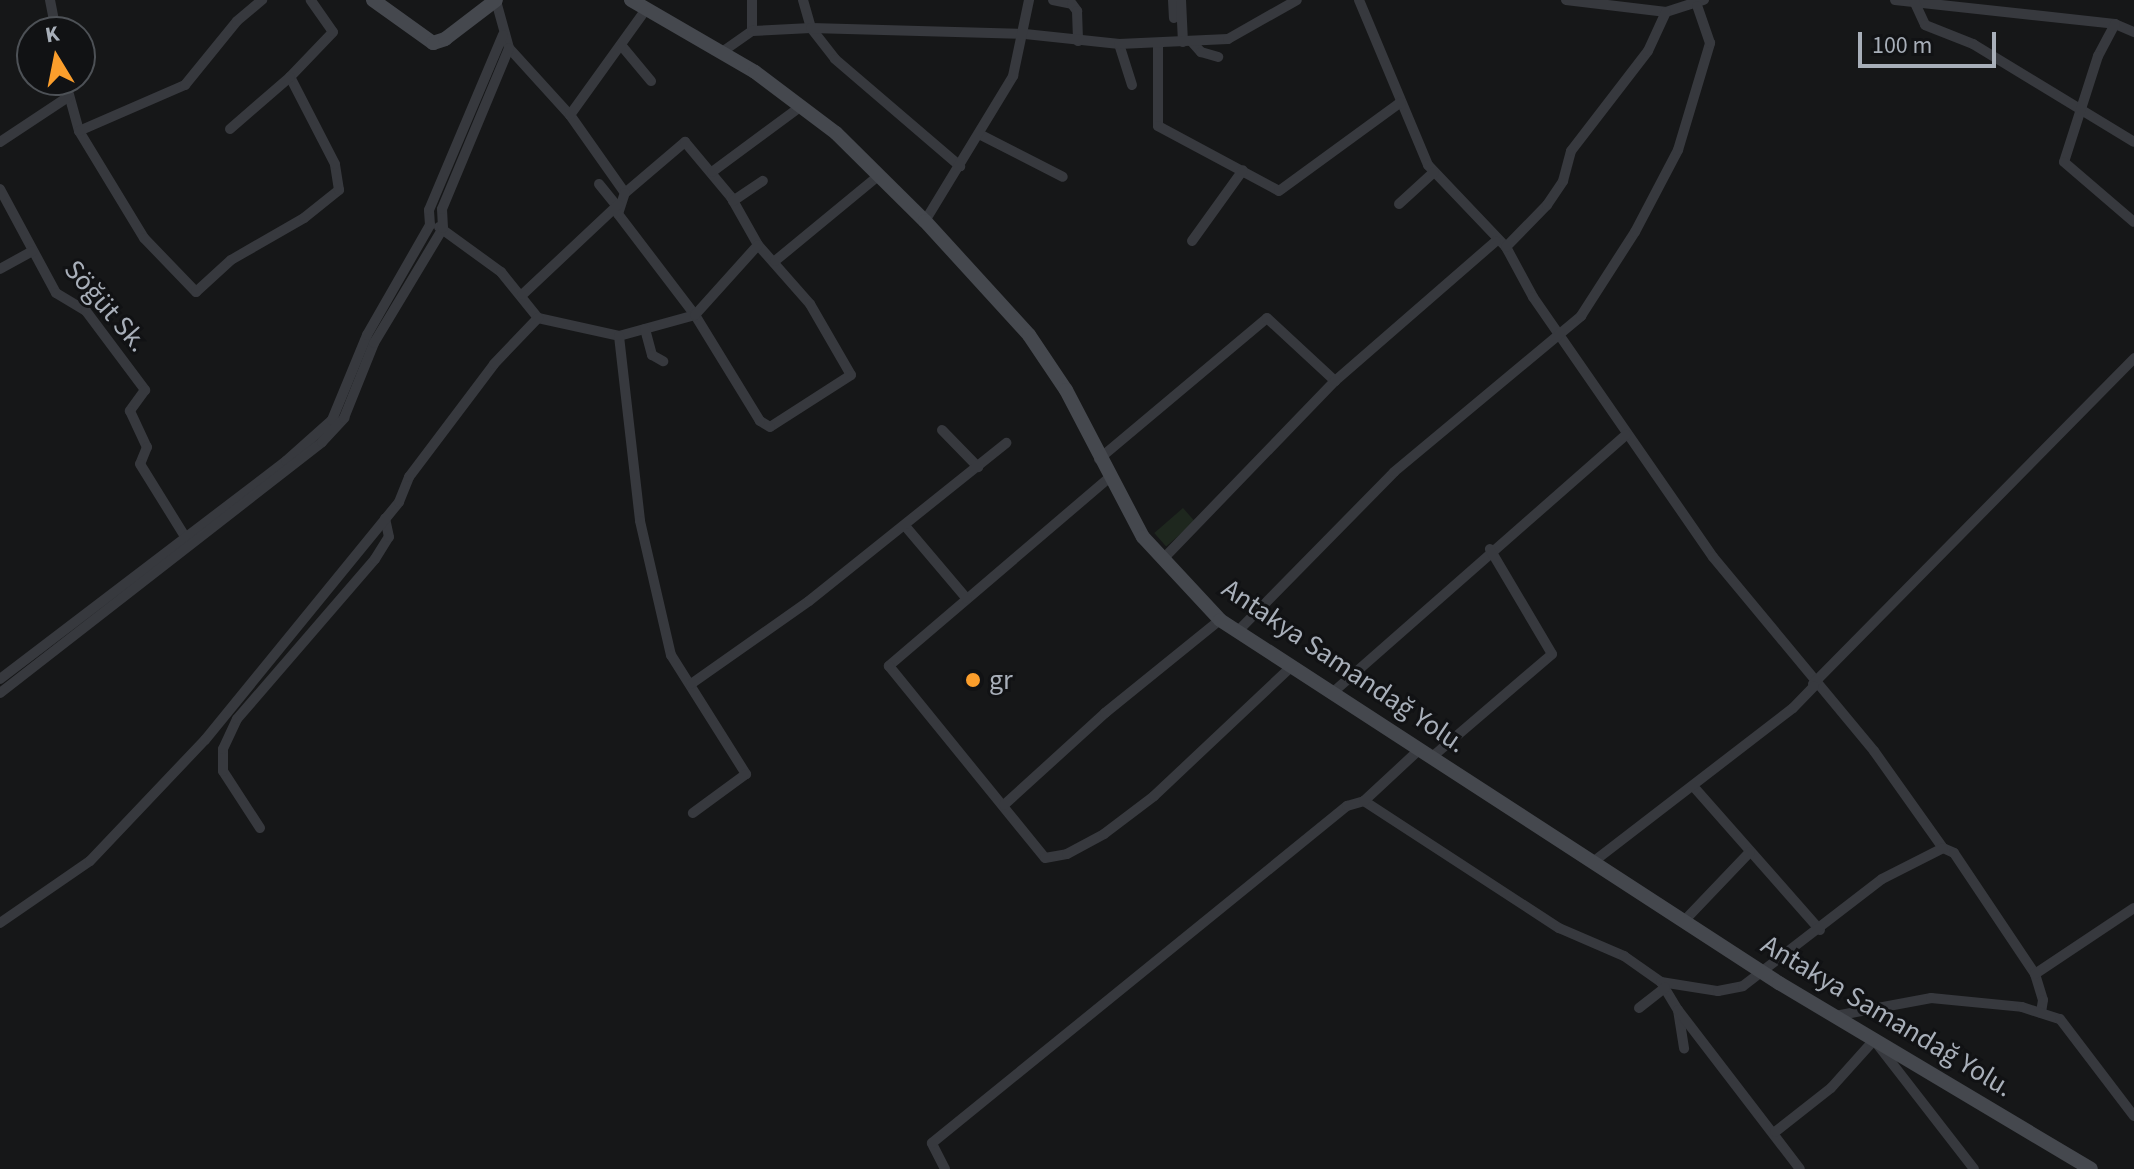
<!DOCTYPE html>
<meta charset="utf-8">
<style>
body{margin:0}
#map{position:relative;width:2134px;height:1169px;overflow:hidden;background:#161718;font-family:"Source Sans 3",sans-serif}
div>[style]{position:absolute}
.green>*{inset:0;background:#1e271e;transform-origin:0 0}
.street>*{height:10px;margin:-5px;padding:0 5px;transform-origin:5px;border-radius:5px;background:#37393e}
.secondary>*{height:14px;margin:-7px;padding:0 7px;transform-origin:7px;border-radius:7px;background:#45484e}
.dots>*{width:22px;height:22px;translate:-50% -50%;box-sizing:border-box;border:4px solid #111214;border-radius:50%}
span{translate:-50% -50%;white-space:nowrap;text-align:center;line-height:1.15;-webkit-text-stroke:6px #111214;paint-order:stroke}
.street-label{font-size:28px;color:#a8afb9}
.poi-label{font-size:28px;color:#a8afb9}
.left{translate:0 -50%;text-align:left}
.north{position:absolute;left:16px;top:16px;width:80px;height:80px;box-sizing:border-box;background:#111214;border:2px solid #4d5156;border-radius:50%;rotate:350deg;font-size:22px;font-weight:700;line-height:32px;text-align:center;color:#a8afb9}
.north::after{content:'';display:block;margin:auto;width:28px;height:36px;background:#fb9e2c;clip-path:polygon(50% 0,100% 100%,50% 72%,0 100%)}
.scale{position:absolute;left:1858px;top:32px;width:138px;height:36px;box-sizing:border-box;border:4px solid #a8afb9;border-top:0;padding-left:10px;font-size:24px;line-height:28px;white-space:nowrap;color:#a8afb9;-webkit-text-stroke:6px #111214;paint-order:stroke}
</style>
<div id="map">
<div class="green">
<div style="left:1183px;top:508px;width:18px;height:38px;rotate:49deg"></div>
</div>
<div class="street">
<div style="left:50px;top:0;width:33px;rotate:79deg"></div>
<div style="left:752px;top:0;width:31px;rotate:90deg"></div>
<div style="left:803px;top:0;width:29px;rotate:74deg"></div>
<div style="left:811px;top:28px;width:39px;rotate:52deg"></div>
<div style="left:835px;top:59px;width:165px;rotate:40.6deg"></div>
<div style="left:1053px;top:0;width:19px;rotate:12deg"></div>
<div style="left:1072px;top:4px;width:9px;rotate:54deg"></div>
<div style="left:1077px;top:11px;width:30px;rotate:88deg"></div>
<div style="left:1173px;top:0;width:18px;rotate:87deg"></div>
<div style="left:1181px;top:0;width:42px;rotate:87.3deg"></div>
<div style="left:1359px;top:0;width:179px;rotate:67.3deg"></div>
<div style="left:1428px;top:165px;width:113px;rotate:46.4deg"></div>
<div style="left:1506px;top:247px;width:57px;rotate:61.6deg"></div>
<div style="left:1533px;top:297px;width:316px;rotate:55.3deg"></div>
<div style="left:1713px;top:557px;width:252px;rotate:50.3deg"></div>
<div style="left:1874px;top:751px;width:119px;rotate:54.6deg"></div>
<div style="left:1943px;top:848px;width:12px;rotate:24deg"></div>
<div style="left:1954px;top:853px;width:146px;rotate:56.2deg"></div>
<div style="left:2035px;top:974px;width:27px;rotate:73deg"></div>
<div style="left:2043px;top:1000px;width:13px;rotate:99deg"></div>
<div style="left:1566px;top:0;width:101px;rotate:6.8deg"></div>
<div style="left:1666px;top:12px;width:40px;rotate:-18deg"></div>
<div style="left:1895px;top:0;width:221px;rotate:6.2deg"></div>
<div style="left:2115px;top:24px;width:21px;rotate:23deg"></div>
<div style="left:496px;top:1px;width:49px;rotate:74.5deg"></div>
<div style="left:509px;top:48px;width:91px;rotate:47.7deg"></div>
<div style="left:570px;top:115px;width:95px;rotate:54.8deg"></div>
<div style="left:625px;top:193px;width:79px;rotate:-40.4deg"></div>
<div style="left:685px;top:142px;width:72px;rotate:50.1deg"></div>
<div style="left:731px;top:197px;width:55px;rotate:60.6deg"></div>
<div style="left:758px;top:245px;width:79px;rotate:48.6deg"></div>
<div style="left:810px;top:304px;width:82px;rotate:60deg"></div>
<div style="left:851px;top:375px;width:96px;rotate:147.3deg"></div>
<div style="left:770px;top:427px;width:12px;rotate:-149deg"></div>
<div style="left:760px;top:421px;width:124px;rotate:-121.5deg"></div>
<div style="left:695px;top:315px;width:127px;rotate:-127.3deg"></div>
<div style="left:618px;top:214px;width:22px;rotate:-72deg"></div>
<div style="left:1914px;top:1px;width:26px;rotate:65deg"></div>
<div style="left:1925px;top:25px;width:52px;rotate:21.6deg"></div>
<div style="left:1973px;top:44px;width:188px;rotate:31.3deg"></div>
<div style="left:2115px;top:24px;width:36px;rotate:118deg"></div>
<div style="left:2098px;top:56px;width:111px;rotate:107.8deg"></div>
<div style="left:2064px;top:162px;width:92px;rotate:40.6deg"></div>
<div style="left:1191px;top:41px;width:15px;rotate:48deg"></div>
<div style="left:1201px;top:52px;width:18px;rotate:16deg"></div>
<div style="left:1119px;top:44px;width:43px;rotate:72.4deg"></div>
<div style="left:1158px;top:44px;width:82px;rotate:90deg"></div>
<div style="left:1158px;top:126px;width:137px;rotate:28.2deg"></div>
<div style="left:1279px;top:191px;width:151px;rotate:-36.1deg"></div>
<div style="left:621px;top:45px;width:47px;rotate:50.2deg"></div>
<div style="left:722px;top:52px;width:37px;rotate:-35deg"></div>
<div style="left:752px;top:31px;width:59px;rotate:-2.9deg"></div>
<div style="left:811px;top:28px;width:214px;rotate:1.6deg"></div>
<div style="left:1025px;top:34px;width:95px;rotate:6.1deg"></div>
<div style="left:1119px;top:44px;width:109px;rotate:-2.6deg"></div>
<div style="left:1228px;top:39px;width:79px;rotate:-29.5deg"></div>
<div style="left:65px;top:80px;width:53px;rotate:74.6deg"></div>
<div style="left:79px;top:131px;width:125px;rotate:58.7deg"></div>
<div style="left:144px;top:238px;width:75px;rotate:46.1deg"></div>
<div style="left:196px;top:292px;width:47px;rotate:-42.4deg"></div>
<div style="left:231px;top:260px;width:84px;rotate:-29.9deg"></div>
<div style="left:304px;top:218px;width:45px;rotate:-38.7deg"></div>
<div style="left:339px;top:190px;width:26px;rotate:-99deg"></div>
<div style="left:335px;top:164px;width:98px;rotate:-117.3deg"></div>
<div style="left:290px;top:77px;width:62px;rotate:-46.3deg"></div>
<div style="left:333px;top:32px;width:39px;rotate:-125deg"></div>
<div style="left:570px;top:115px;width:132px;rotate:-54.3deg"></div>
<div style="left:230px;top:129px;width:79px;rotate:-40.9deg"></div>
<div style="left:79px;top:131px;width:116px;rotate:-23.5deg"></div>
<div style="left:185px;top:85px;width:82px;rotate:-50.9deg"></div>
<div style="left:237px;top:21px;width:33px;rotate:-40deg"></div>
<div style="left:979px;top:134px;width:94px;rotate:27.1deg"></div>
<div style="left:0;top:142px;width:82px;rotate:-33.5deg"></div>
<div style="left:712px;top:172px;width:109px;rotate:-36.5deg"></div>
<div style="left:599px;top:184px;width:28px;rotate:51deg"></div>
<div style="left:0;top:189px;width:118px;rotate:61.7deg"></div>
<div style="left:56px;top:293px;width:35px;rotate:31deg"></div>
<div style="left:86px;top:311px;width:99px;rotate:53.2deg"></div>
<div style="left:145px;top:390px;width:26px;rotate:126deg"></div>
<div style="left:130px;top:411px;width:40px;rotate:65deg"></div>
<div style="left:147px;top:447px;width:18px;rotate:112deg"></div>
<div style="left:140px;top:464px;width:84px;rotate:58.2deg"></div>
<div style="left:733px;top:201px;width:36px;rotate:-34deg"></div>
<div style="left:1399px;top:204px;width:47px;rotate:-42.4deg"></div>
<div style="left:925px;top:221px;width:170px;rotate:-58.7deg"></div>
<div style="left:1013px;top:76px;width:78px;rotate:-78.1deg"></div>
<div style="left:439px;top:227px;width:77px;rotate:36deg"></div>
<div style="left:501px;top:272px;width:59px;rotate:51.2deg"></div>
<div style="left:538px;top:318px;width:83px;rotate:12.5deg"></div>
<div style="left:619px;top:336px;width:79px;rotate:-15.4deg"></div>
<div style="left:695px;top:315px;width:94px;rotate:-48deg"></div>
<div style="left:1192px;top:241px;width:87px;rotate:-54.3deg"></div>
<div style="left:1506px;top:247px;width:59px;rotate:-45.7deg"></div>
<div style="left:1547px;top:205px;width:29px;rotate:-56deg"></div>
<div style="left:1563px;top:181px;width:31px;rotate:-75deg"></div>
<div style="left:1571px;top:151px;width:126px;rotate:-52.4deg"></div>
<div style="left:1648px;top:51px;width:43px;rotate:-65.2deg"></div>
<div style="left:775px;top:261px;width:134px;rotate:-39.5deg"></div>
<div style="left:0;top:269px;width:37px;rotate:-29deg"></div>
<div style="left:522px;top:295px;width:132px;rotate:-43.2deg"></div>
<div style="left:645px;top:329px;width:27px;rotate:75deg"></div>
<div style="left:652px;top:355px;width:13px;rotate:29deg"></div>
<div style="left:619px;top:336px;width:186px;rotate:83.5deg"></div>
<div style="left:640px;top:521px;width:138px;rotate:77deg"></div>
<div style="left:671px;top:655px;width:141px;rotate:57.8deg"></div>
<div style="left:746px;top:774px;width:66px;rotate:143.7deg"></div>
<div style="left:942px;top:430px;width:52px;rotate:45.8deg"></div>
<div style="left:1099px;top:459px;width:219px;rotate:-40deg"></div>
<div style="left:1267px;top:318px;width:93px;rotate:42.8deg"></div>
<div style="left:1110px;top:477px;width:291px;rotate:139.5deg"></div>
<div style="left:889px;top:666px;width:247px;rotate:50.9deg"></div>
<div style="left:1045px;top:858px;width:22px;rotate:-10deg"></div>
<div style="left:1067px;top:854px;width:42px;rotate:-28.4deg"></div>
<div style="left:1104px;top:834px;width:63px;rotate:-37.2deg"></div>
<div style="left:1154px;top:796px;width:188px;rotate:-43.3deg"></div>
<div style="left:906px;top:527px;width:94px;rotate:49.7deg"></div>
<div style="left:1164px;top:558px;width:246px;rotate:-46deg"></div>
<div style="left:1335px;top:381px;width:213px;rotate:-41deg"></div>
<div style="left:1237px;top:632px;width:224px;rotate:-45.5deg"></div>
<div style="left:1394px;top:472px;width:244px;rotate:-39.8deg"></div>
<div style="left:1581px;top:316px;width:100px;rotate:-57.3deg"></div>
<div style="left:1635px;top:232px;width:93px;rotate:-62.3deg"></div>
<div style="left:1678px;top:150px;width:112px;rotate:-73.3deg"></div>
<div style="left:1710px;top:43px;width:39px;rotate:-109deg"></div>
<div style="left:0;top:679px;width:360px;rotate:-37.3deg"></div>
<div style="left:286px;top:461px;width:62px;rotate:-41.7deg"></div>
<div style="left:332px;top:420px;width:92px;rotate:-67.6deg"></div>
<div style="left:367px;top:335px;width:127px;rotate:-60.2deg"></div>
<div style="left:430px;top:225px;width:15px;rotate:-94deg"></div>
<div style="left:429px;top:210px;width:190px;rotate:-67.1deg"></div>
<div style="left:691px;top:684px;width:144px;rotate:-35.1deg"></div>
<div style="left:809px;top:601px;width:253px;rotate:-38.7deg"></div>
<div style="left:1813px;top:684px;width:458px;rotate:-45.4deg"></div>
<div style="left:0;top:693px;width:408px;rotate:-37.9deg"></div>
<div style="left:322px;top:442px;width:33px;rotate:-47deg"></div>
<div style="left:344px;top:418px;width:81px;rotate:-68.2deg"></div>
<div style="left:374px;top:343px;width:134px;rotate:-59deg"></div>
<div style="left:443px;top:228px;width:19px;rotate:-93deg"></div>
<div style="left:442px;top:209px;width:174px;rotate:-67.4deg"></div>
<div style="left:1331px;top:694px;width:393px;rotate:-41.3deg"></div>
<div style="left:1432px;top:757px;width:158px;rotate:-40.6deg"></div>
<div style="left:1552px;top:654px;width:122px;rotate:-120.6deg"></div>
<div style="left:1693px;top:786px;width:192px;rotate:48.6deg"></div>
<div style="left:1364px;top:801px;width:233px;rotate:33.1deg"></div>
<div style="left:1559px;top:928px;width:71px;rotate:23.3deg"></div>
<div style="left:1624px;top:956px;width:45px;rotate:35.1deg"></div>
<div style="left:1661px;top:982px;width:33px;rotate:59deg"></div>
<div style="left:1678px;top:1010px;width:39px;rotate:81deg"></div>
<div style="left:1004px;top:805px;width:137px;rotate:-42.3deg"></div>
<div style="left:1105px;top:713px;width:148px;rotate:-39deg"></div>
<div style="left:260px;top:828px;width:68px;rotate:-123deg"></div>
<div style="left:223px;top:771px;width:22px;rotate:-90deg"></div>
<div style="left:223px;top:749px;width:33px;rotate:-65deg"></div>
<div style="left:237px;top:719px;width:211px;rotate:-49.2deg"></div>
<div style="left:375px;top:559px;width:26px;rotate:-58deg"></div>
<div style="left:389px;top:537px;width:19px;rotate:-102deg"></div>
<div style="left:1593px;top:862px;width:252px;rotate:-37.6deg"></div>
<div style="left:1793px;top:708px;width:30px;rotate:-46deg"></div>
<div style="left:1684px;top:921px;width:95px;rotate:-46.3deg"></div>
<div style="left:0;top:923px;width:109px;rotate:-34.6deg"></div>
<div style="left:90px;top:861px;width:167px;rotate:-46.5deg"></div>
<div style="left:205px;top:740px;width:307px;rotate:-50.8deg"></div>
<div style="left:399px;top:502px;width:27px;rotate:-68deg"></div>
<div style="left:409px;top:477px;width:141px;rotate:-53deg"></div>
<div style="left:494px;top:364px;width:64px;rotate:-46.3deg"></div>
<div style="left:2035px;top:974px;width:119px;rotate:-33.7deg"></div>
<div style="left:1661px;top:982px;width:58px;rotate:9deg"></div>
<div style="left:1718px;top:991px;width:25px;rotate:-11deg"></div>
<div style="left:1743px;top:986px;width:175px;rotate:-37.6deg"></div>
<div style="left:1882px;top:879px;width:68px;rotate:-26.9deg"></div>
<div style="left:1639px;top:1008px;width:33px;rotate:-38deg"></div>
<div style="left:1678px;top:1010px;width:200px;rotate:52.5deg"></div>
<div style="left:1835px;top:1016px;width:98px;rotate:-10.6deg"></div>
<div style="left:1931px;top:998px;width:91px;rotate:5.6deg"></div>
<div style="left:2022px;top:1007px;width:40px;rotate:18deg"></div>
<div style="left:2060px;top:1019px;width:122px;rotate:52.7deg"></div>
<div style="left:1775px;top:1132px;width:71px;rotate:-38.2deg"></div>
<div style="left:1831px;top:1088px;width:64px;rotate:-48.1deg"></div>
<div style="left:1874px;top:1040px;width:163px;rotate:52.2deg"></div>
<div style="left:945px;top:1169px;width:29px;rotate:-117deg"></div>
<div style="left:932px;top:1143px;width:535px;rotate:-39.08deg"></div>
<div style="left:1347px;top:806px;width:18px;rotate:-16deg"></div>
<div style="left:1364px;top:801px;width:76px;rotate:-42.9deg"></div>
</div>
<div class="secondary">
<div style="left:373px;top:0;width:74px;rotate:35.6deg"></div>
<div style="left:433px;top:43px;width:13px;rotate:-18deg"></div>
<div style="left:445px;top:39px;width:64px;rotate:-37.4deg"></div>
<div style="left:631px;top:0;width:143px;rotate:30.1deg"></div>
<div style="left:755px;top:72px;width:101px;rotate:37deg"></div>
<div style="left:836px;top:133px;width:125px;rotate:44.7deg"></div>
<div style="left:925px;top:221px;width:154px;rotate:47.6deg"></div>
<div style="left:1029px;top:335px;width:66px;rotate:56.1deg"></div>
<div style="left:1066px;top:390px;width:166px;rotate:62.4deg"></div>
<div style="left:1143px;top:537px;width:113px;rotate:47.1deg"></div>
<div style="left:1220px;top:620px;width:667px;rotate:33deg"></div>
<div style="left:1779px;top:983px;width:363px;rotate:30.8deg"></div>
</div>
<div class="dots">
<div style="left:973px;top:680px;background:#fb9e2c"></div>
</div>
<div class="street-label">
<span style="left:106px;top:306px;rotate:49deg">Söğüt Sk.</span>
<span style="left:1344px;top:666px;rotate:34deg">Antakya Samandağ Yolu.</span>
<span style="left:1887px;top:1016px;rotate:31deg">Antakya Samandağ Yolu.</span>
</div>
<div class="poi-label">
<span class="left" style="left:989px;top:680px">gr</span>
</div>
<div class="north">K</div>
<div class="scale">100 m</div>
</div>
